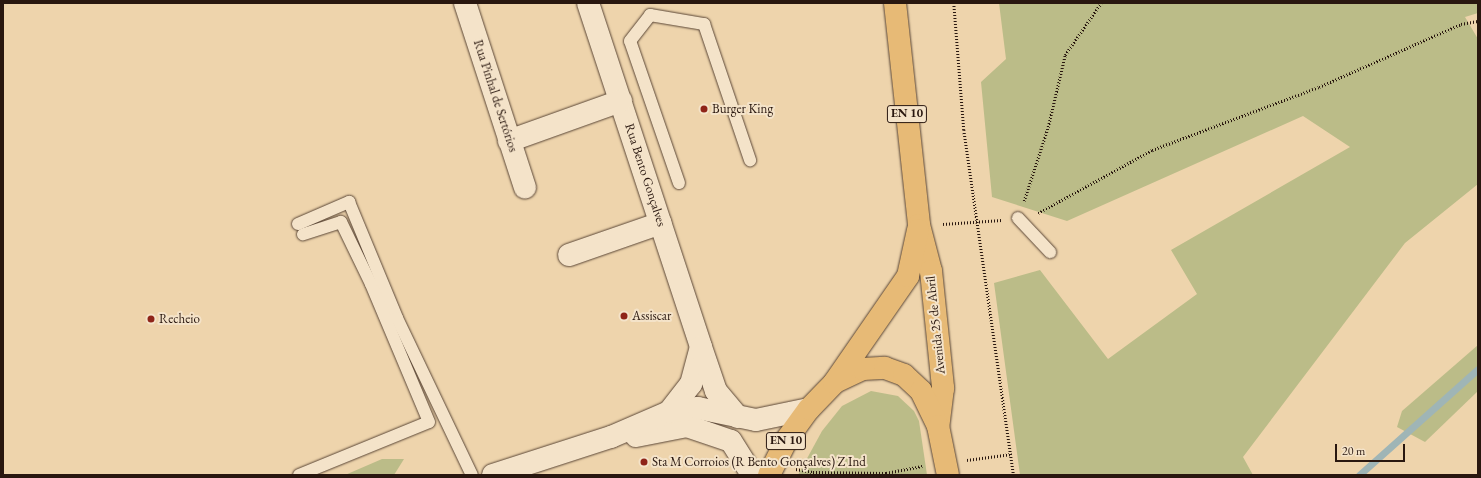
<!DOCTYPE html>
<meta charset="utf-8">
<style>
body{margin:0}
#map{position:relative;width:1481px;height:478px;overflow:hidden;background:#eed4ac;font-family:"EB Garamond",serif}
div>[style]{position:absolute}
.green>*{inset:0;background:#bbbc88}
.stream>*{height:7px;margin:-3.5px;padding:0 3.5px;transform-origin:3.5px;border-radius:3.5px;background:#9fb5b6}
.path>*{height:2.5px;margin-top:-1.25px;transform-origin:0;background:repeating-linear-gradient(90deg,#29170f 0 1px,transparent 0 3px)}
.roads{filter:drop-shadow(0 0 1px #5a4636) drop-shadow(0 0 1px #5a4636)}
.lane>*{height:12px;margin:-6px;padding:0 6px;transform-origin:6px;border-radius:6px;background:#f4e3c9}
.street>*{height:22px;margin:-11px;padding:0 11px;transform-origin:11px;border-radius:11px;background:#f4e3c9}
.secondary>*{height:22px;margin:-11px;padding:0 11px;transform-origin:11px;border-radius:11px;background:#f4e3c9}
.primary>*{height:22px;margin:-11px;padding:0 11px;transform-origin:11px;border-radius:11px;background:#e7ba76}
.dots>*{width:11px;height:11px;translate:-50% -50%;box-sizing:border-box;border:2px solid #f4e3c9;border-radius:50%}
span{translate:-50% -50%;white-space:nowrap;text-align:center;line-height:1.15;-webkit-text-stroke:4px #f4e3c9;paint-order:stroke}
.shield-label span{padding:1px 3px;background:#f4e3c9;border:1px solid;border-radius:3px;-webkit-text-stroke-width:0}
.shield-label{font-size:12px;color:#29170f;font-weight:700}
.street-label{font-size:13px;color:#29170f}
.poi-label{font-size:13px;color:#29170f}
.left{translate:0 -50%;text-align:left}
.frame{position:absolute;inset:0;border:4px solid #29170f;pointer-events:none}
.scale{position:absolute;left:1335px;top:444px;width:70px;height:18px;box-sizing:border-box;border:2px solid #29170f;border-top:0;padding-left:5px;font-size:12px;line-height:14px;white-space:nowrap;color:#29170f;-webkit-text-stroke:3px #f4e3c9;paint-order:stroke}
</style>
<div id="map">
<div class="green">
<div style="clip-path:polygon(999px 3px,1478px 3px,1478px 13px,1465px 17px,1478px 39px,1478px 184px,1405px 243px,1243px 457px,1253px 475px,1020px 475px,994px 283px,1040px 270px,1108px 359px,1197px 294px,1171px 250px,1350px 147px,1303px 116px,1067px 221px,992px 197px,981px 82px,1006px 59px)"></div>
<div style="clip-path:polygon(1478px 345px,1478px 391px,1425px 442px,1397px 427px,1402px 411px)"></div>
<div style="clip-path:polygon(871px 391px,898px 396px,914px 411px,919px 421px,927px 475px,798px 475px,822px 431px,842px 406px)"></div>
<div style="clip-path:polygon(382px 459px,404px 459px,394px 475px,345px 475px)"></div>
</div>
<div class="stream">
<div style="left:1359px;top:475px;width:159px;rotate:-41.7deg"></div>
</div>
<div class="path">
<div style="left:954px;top:3px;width:127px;rotate:85.5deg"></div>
<div style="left:964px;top:130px;width:349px;rotate:81.8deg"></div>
<div style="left:1024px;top:201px;width:78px;rotate:-72deg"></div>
<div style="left:1048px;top:127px;width:74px;rotate:-76.7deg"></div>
<div style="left:1065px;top:55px;width:63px;rotate:-55.3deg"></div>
<div style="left:1038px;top:213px;width:130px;rotate:-28.9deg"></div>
<div style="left:1152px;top:150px;width:178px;rotate:-20.7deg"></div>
<div style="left:1319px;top:87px;width:155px;rotate:-23.9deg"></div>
<div style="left:1461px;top:24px;width:17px;rotate:-10deg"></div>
<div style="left:943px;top:224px;width:59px;rotate:-3.9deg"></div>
<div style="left:967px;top:460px;width:45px;rotate:-7.6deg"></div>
<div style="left:796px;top:469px;width:17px;rotate:10deg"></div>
<div style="left:813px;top:472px;width:73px;rotate:0.8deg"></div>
<div style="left:886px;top:473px;width:37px;rotate:-11deg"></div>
</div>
<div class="roads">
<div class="lane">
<div style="left:679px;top:183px;width:150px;rotate:-109deg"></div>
<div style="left:630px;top:41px;width:33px;rotate:-52deg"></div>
<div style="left:650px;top:15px;width:55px;rotate:9.5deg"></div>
<div style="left:704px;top:24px;width:144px;rotate:71.3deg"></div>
<div style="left:1018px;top:218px;width:47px;rotate:46.7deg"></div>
<div style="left:298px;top:224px;width:56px;rotate:-23.3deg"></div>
<div style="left:349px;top:202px;width:126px;rotate:67.5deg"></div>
<div style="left:397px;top:318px;width:174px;rotate:64.5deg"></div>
<div style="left:299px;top:475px;width:140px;rotate:-22.2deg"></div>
<div style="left:429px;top:422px;width:150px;rotate:-112.8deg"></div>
<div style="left:371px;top:284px;width:69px;rotate:-115.8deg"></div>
<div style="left:341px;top:222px;width:40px;rotate:162deg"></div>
</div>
<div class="street">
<div style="left:465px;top:3px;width:194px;rotate:72deg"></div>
<div style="left:588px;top:3px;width:362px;rotate:71.8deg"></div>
<div style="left:509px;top:141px;width:119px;rotate:-19.7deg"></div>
<div style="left:569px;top:255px;width:97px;rotate:-19.2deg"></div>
<div style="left:669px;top:412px;width:36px;rotate:-52deg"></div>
<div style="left:691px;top:384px;width:38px;rotate:-75deg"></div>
<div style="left:701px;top:347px;width:46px;rotate:71.2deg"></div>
<div style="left:716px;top:391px;width:34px;rotate:50deg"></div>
</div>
<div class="secondary">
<div style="left:636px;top:436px;width:52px;rotate:-11.1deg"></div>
<div style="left:687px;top:426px;width:46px;rotate:18.8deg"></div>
<div style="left:731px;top:441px;width:40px;rotate:58deg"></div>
<div style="left:493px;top:475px;width:124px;rotate:-17.9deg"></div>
<div style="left:611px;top:437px;width:63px;rotate:-23.3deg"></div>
<div style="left:669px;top:412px;width:29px;rotate:-8deg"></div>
<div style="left:698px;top:408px;width:59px;rotate:11.7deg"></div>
<div style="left:756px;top:420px;width:54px;rotate:-11.7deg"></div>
</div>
<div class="primary">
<div style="left:895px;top:3px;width:223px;rotate:83.8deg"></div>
<div style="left:919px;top:225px;width:48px;rotate:75.4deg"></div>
<div style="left:931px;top:271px;width:118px;rotate:84.1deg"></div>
<div style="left:943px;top:388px;width:38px;rotate:97deg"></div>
<div style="left:835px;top:382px;width:31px;rotate:-25deg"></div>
<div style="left:863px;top:369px;width:22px;rotate:-3deg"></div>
<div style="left:885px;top:368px;width:20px;rotate:20deg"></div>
<div style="left:904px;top:375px;width:23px;rotate:43deg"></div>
<div style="left:921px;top:391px;width:39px;rotate:64deg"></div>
<div style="left:938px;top:426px;width:50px;rotate:78.5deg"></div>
<div style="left:769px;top:475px;width:40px;rotate:-63.4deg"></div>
<div style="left:787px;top:439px;width:37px;rotate:-54deg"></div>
<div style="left:809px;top:409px;width:36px;rotate:-46deg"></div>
<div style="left:834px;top:383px;width:130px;rotate:-55.3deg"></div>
<div style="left:908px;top:276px;width:47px;rotate:-77.7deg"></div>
</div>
</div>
<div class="dots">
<div style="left:704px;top:109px;background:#8f2418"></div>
<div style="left:624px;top:316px;background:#8f2418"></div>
<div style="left:151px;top:319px;background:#8f2418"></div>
<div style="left:644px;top:462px;background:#8f2418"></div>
</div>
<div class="shield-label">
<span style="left:907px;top:114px">EN 10</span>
<span style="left:786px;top:441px">EN 10</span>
</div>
<div class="street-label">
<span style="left:495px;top:96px;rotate:72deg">Rua Pinhal de Sertórios</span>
<span style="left:645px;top:175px;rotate:72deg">Rua Bento Gonçalves</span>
<span style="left:936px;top:325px;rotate:-96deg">Avenida 25 de Abril</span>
</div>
<div class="poi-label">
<span class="left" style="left:712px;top:109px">Burger King</span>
<span class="left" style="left:632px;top:316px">Assiscar</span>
<span class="left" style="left:159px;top:319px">Recheio</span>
<span class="left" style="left:652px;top:462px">Sta M Corroios (R Bento Gonçalves) Z Ind</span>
</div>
<div class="frame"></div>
<div class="scale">20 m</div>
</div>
